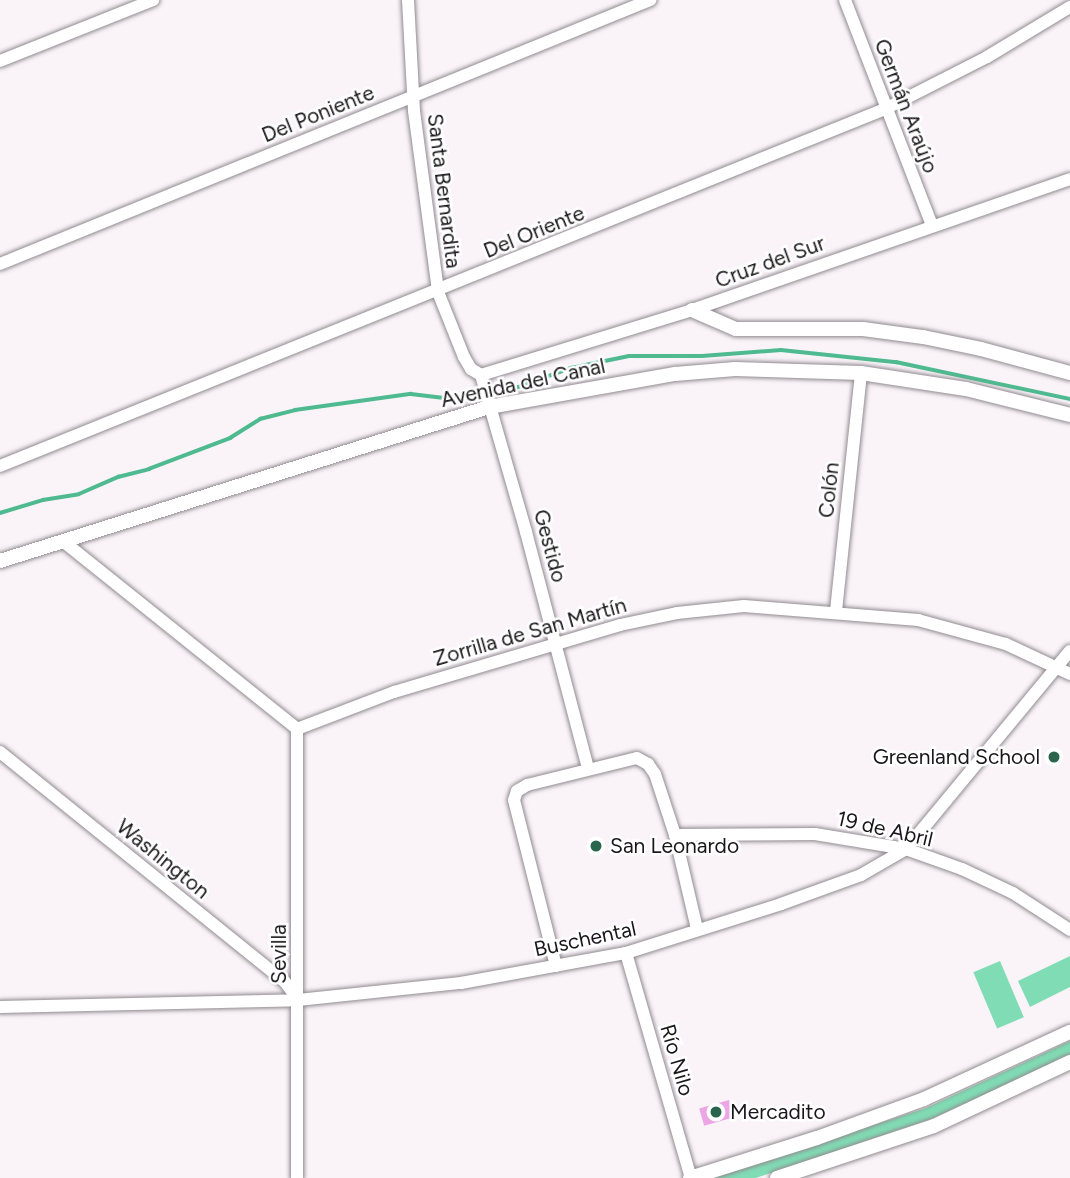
<!DOCTYPE html>
<meta charset="utf-8">
<style>
body{margin:0}
#map{position:relative;width:1070px;height:1178px;overflow:hidden;background:#faf4f9;font-family:Figtree,sans-serif}
div>[style]{position:absolute}
.green>*{inset:0;background:#80dcb4;transform-origin:0 0}
.stream>*{height:3.5px;margin:-1.75px;padding:0 1.75px;transform-origin:1.75px;border-radius:1.75px;background:#4fba90}
.building>*{inset:0;background:#eca5e5;transform-origin:0 0}
.roads{filter:drop-shadow(0 0 2px #918b90) drop-shadow(0 0 2px #918b90)}
.minor>*{height:12px;margin:-6px;padding:0 6px;transform-origin:6px;border-radius:6px;background:#fff}
.tertiary>*{height:14px;margin:-7px;padding:0 7px;transform-origin:7px;border-radius:7px;background:#fff}
.dots>*{width:19px;height:19px;translate:-50% -50%;box-sizing:border-box;border:4px solid #fff;border-radius:50%}
span{translate:-50% -50%;white-space:nowrap;text-align:center;line-height:1.15;-webkit-text-stroke:5px #fff;paint-order:stroke}
.street-label{font-size:21px;color:#191719}
.poi-label{font-size:21px;color:#191719}
.right{translate:-100% -50%;text-align:right}
.left{translate:0 -50%;text-align:left}
</style>
<div id="map">
<div class="green">
<div style="clip-path:polygon(1070px 956px,1070px 987px,1030px 1007px,1018px 981px)"></div>
<div style="left:1000px;top:961px;width:61px;height:29px;rotate:67deg"></div>
<div style="clip-path:polygon(1070px 1041px,1070px 1056px,931px 1119px,756px 1178px,712px 1178px,926px 1108px)"></div>
</div>
<div class="stream">
<div style="left:499px;top:394px;width:77px;rotate:-19.9deg"></div>
<div style="left:571px;top:368px;width:59px;rotate:-11.7deg"></div>
<div style="left:629px;top:356px;width:73px"></div>
<div style="left:702px;top:356px;width:79px;rotate:-4.3deg"></div>
<div style="left:781px;top:350px;width:116px;rotate:6deg"></div>
<div style="left:896px;top:362px;width:178px;rotate:12deg"></div>
<div style="left:0;top:513px;width:45px;rotate:-16.8deg"></div>
<div style="left:43px;top:500px;width:36px;rotate:-9deg"></div>
<div style="left:79px;top:494px;width:43px;rotate:-23.6deg"></div>
<div style="left:118px;top:477px;width:32px;rotate:-14deg"></div>
<div style="left:149px;top:469px;width:87px;rotate:-20.9deg"></div>
<div style="left:230px;top:438px;width:36px;rotate:-32deg"></div>
<div style="left:260px;top:419px;width:36px;rotate:-14deg"></div>
<div style="left:295px;top:410px;width:117px;rotate:-7.9deg"></div>
<div style="left:411px;top:394px;width:50px;rotate:6.8deg"></div>
</div>
<div class="building">
<div style="left:729px;top:1100px;width:18px;height:31px;rotate:74deg"></div>
</div>
<div class="roads">
<div class="minor">
<div style="left:408px;top:0;width:111px;rotate:86.9deg"></div>
<div style="left:414px;top:111px;width:183px;rotate:82.4deg"></div>
<div style="left:438px;top:292px;width:70px;rotate:68.2deg"></div>
<div style="left:464px;top:357px;width:14px;rotate:60deg"></div>
<div style="left:471px;top:369px;width:12px;rotate:31deg"></div>
<div style="left:845px;top:0;width:241px;rotate:68.9deg"></div>
<div style="left:0;top:61px;width:165px;rotate:-21.7deg"></div>
<div style="left:0;top:264px;width:702px;rotate:-22.1deg"></div>
<div style="left:481px;top:375px;width:221px;rotate:-17.1deg"></div>
<div style="left:692px;top:310px;width:400px;rotate:-19.1deg"></div>
<div style="left:481px;top:375px;width:163px;rotate:74deg"></div>
<div style="left:526px;top:532px;width:245px;rotate:75.3deg"></div>
<div style="left:0;top:466px;width:954px;rotate:-21.97deg"></div>
<div style="left:885px;top:109px;width:114px;rotate:-27deg"></div>
<div style="left:987px;top:57px;width:97px;rotate:-31.1deg"></div>
<div style="left:64px;top:542px;width:299px;rotate:38.7deg"></div>
<div style="left:836px;top:611px;width:239px;rotate:-84deg"></div>
<div style="left:297px;top:729px;width:104px;rotate:-20.9deg"></div>
<div style="left:394px;top:692px;width:236px;rotate:-16.5deg"></div>
<div style="left:620px;top:625px;width:58px;rotate:-11.9deg"></div>
<div style="left:677px;top:613px;width:67px;rotate:-6deg"></div>
<div style="left:744px;top:606px;width:175px;rotate:4.6deg"></div>
<div style="left:918px;top:620px;width:91px;rotate:15.3deg"></div>
<div style="left:1006px;top:644px;width:71px;rotate:25.1deg"></div>
<div style="left:0;top:752px;width:366px;rotate:38.9deg"></div>
<div style="left:285px;top:982px;width:21px;rotate:53deg"></div>
<div style="left:675px;top:835px;width:140px;rotate:-0.4deg"></div>
<div style="left:815px;top:834px;width:92px;rotate:9.4deg"></div>
<div style="left:906px;top:849px;width:59px;rotate:19.7deg"></div>
<div style="left:962px;top:869px;width:56px;rotate:25.2deg"></div>
<div style="left:1013px;top:893px;width:68px;rotate:33deg"></div>
<div style="left:626px;top:953px;width:234px;rotate:73.9deg"></div>
<div style="left:556px;top:966px;width:171px;rotate:-104.2deg"></div>
<div style="left:514px;top:800px;width:9px;rotate:-72deg"></div>
<div style="left:517px;top:791px;width:12px;rotate:-31deg"></div>
<div style="left:527px;top:785px;width:113px;rotate:-13.8deg"></div>
<div style="left:637px;top:758px;width:13px;rotate:29deg"></div>
<div style="left:648px;top:764px;width:12px;rotate:55deg"></div>
<div style="left:655px;top:774px;width:64px;rotate:71.8deg"></div>
<div style="left:675px;top:835px;width:97px;rotate:76.8deg"></div>
<div style="left:0;top:1007px;width:298px;rotate:-1.3deg"></div>
<div style="left:298px;top:1000px;width:164px;rotate:-6deg"></div>
<div style="left:461px;top:983px;width:168px;rotate:-10.3deg"></div>
<div style="left:626px;top:953px;width:163px;rotate:-17.5deg"></div>
<div style="left:781px;top:904px;width:85px;rotate:-19.9deg"></div>
<div style="left:861px;top:875px;width:52px;rotate:-30deg"></div>
<div style="left:906px;top:849px;width:257px;rotate:-50.4deg"></div>
<div style="left:297px;top:1178px;width:449px;rotate:-90deg"></div>
</div>
<div class="tertiary">
<div style="left:692px;top:310px;width:48px;rotate:23.4deg"></div>
<div style="left:736px;top:329px;width:127px"></div>
<div style="left:863px;top:329px;width:61px;rotate:7.6deg"></div>
<div style="left:923px;top:337px;width:59px;rotate:11.7deg"></div>
<div style="left:981px;top:349px;width:92px;rotate:15.1deg"></div>
<div style="left:0;top:561px;width:513px;rotate:-17.48deg"></div>
<div style="left:489px;top:407px;width:189px;rotate:-10.1deg"></div>
<div style="left:675px;top:374px;width:60px;rotate:-4.8deg"></div>
<div style="left:735px;top:369px;width:126px;rotate:1.8deg"></div>
<div style="left:861px;top:373px;width:106px;rotate:8.7deg"></div>
<div style="left:966px;top:389px;width:107px;rotate:14deg"></div>
<div style="left:690px;top:1178px;width:133px;rotate:-17.5deg"></div>
<div style="left:817px;top:1138px;width:114px;rotate:-20deg"></div>
<div style="left:924px;top:1099px;width:161px;rotate:-24.7deg"></div>
<div style="left:777px;top:1178px;width:165px;rotate:-18.3deg"></div>
<div style="left:934px;top:1126px;width:150px;rotate:-25.2deg"></div>
</div>
</div>
<div class="dots">
<div style="left:1054px;top:757px;background:#2b654e"></div>
<div style="left:596px;top:846px;background:#2b654e"></div>
<div style="left:716px;top:1112px;background:#2b654e"></div>
</div>
<div class="street-label">
<span style="left:906px;top:106px;rotate:69deg">Germán Araújo</span>
<span style="left:318px;top:114px;rotate:-22deg">Del Poniente</span>
<span style="left:444px;top:191px;rotate:83deg">Santa Bernardita</span>
<span style="left:534px;top:232px;rotate:-22deg">Del Oriente</span>
<span style="left:770px;top:262px;rotate:-20deg">Cruz del Sur</span>
<span style="left:523px;top:383px;rotate:-12deg">Avenida del Canal</span>
<span style="left:829px;top:490px;rotate:-84deg">Colón</span>
<span style="left:550px;top:546px;rotate:75deg">Gestido</span>
<span style="left:530px;top:632px;rotate:-16deg">Zorrilla de San Martín</span>
<span style="left:885px;top:829px;rotate:13deg">19 de Abril</span>
<span style="left:163px;top:859px;rotate:39deg">Washington</span>
<span style="left:585px;top:939px;rotate:-12deg">Buschental</span>
<span style="left:279px;top:954px;rotate:-90deg">Sevilla</span>
<span style="left:677px;top:1060px;rotate:74deg">Río Nilo</span>
</div>
<div class="poi-label">
<span class="right" style="left:1040px;top:757px">Greenland School</span>
<span class="left" style="left:610px;top:846px">San Leonardo</span>
<span class="left" style="left:730px;top:1112px">Mercadito</span>
</div>
</div>
